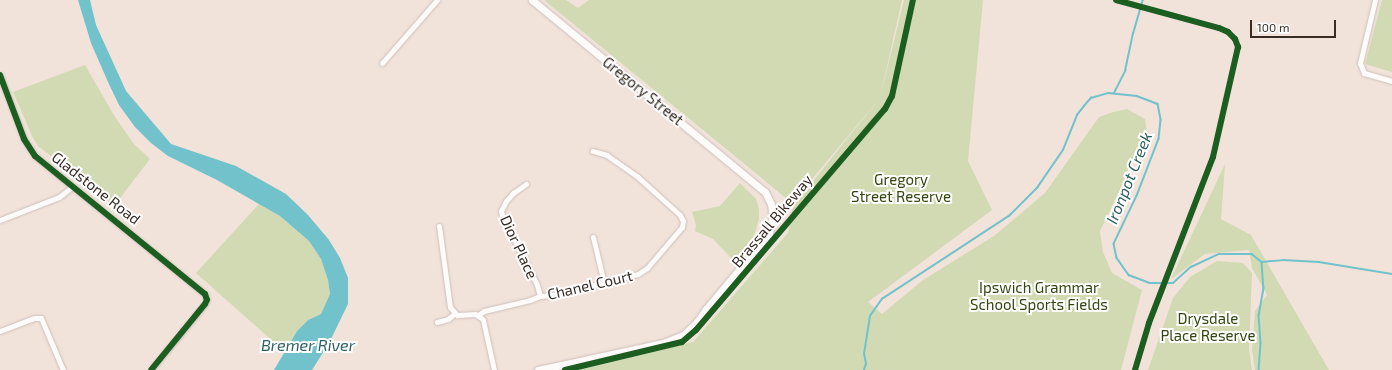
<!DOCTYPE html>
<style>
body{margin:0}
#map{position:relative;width:1392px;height:370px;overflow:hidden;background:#f1e2da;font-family:"Exo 2",sans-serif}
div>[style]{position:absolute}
.green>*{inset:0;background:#d2dab3}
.water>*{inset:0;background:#71c2cb}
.stream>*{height:1.5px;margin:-0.75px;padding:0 0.75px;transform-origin:0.75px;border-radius:0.75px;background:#71c2cb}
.roads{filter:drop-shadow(0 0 1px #cdc0b9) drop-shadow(0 0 1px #cdc0b9)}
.minor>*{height:5px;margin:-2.5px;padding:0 2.5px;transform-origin:2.5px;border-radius:2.5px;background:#fdfbf9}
.secondary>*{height:7px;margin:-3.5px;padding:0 3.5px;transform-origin:3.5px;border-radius:3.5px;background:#fdfbf9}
.cycleway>*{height:6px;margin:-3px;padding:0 3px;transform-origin:3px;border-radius:3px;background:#1b5e20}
span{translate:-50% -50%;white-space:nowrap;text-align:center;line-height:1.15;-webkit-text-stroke:4px #fff;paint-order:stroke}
.street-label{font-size:15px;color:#392c25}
.park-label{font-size:15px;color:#33460f}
.water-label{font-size:16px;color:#2d6066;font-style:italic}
.scale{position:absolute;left:1250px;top:20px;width:86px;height:18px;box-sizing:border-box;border:2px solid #392c25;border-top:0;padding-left:5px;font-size:12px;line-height:14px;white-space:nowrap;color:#392c25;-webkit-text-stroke:3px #fff;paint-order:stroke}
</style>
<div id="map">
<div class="green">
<div style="clip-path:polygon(544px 0,566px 0,578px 8px,589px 0,902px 0,880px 98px,904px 0,983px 0,968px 161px,992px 210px,868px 302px,882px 314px,923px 280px,994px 236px,1045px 193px,1099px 117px,1113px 112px,1127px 109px,1145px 119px,1147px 134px,1100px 231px,1103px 252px,1112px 273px,1142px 290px,1121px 370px,579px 370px,693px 342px,788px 233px,793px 206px,879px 99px,792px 203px)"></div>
<div style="clip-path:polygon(1382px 0,1392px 0,1392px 72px,1365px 64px)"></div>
<div style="clip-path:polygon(85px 65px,115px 117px,134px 144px,150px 159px,114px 206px,38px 146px,33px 138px,13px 92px)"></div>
<div style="clip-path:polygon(1225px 164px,1221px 219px,1251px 235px,1329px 370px,1255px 370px,1252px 350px,1255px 311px,1267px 295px,1252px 268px,1249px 250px,1205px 254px,1171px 279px)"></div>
<div style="clip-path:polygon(740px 183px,756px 199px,759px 209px,759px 219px,754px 236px,734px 261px,713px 239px,695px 231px,696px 225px,692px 212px,720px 206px)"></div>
<div style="clip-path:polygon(259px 204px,280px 216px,309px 241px,321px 259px,328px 280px,330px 294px,321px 314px,308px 320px,297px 331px,284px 351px,196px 273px)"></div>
<div style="clip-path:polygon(1217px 261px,1243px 263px,1252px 273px,1249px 349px,1252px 370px,1148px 370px,1173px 298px,1190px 277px)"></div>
</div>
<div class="water">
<div style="clip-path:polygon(78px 0,90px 0,96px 25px,126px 91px,171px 144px,236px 166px,286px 194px,308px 215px,329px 240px,340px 258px,348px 278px,348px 304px,329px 343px,312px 370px,274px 370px,297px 331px,308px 320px,321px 314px,330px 294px,328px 280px,321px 259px,309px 241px,280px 216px,217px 180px,168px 156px,151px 143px,135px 127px,119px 105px,108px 82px,91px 43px)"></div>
</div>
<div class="stream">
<div style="left:1114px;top:93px;width:25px;rotate:-63deg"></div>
<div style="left:1125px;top:71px;width:38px;rotate:-78deg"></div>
<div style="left:1133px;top:34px;width:35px;rotate:-74deg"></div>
<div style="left:1262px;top:262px;width:21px;rotate:-5deg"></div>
<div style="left:1283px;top:260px;width:36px;rotate:3deg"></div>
<div style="left:1319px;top:262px;width:74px;rotate:9.3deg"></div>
<div style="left:864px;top:370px;width:6px;rotate:-72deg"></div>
<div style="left:866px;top:364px;width:10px;rotate:-101deg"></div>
<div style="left:864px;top:354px;width:38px;rotate:-81deg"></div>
<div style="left:870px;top:316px;width:21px;rotate:-55deg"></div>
<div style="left:882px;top:299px;width:152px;rotate:-33.2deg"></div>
<div style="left:1009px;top:216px;width:40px;rotate:-45deg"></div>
<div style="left:1037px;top:188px;width:46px;rotate:-55.6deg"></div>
<div style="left:1063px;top:150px;width:38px;rotate:-68deg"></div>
<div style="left:1077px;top:115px;width:11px;rotate:-52deg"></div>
<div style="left:1084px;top:106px;width:11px;rotate:-49deg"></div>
<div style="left:1091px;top:98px;width:18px;rotate:-16deg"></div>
<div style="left:1108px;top:93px;width:29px;rotate:6deg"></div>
<div style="left:1137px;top:96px;width:22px;rotate:21deg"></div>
<div style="left:1158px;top:104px;width:16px;rotate:79deg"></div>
<div style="left:1161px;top:120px;width:19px;rotate:96deg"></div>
<div style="left:1159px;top:139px;width:61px;rotate:111.1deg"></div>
<div style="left:1137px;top:196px;width:53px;rotate:115.6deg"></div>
<div style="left:1114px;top:244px;width:14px;rotate:78deg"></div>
<div style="left:1117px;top:258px;width:21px;rotate:55deg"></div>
<div style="left:1129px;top:275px;width:22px;rotate:21deg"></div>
<div style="left:1150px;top:283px;width:23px"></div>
<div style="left:1173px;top:283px;width:24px;rotate:-42deg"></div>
<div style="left:1191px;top:267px;width:31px;rotate:-25deg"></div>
<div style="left:1219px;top:254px;width:33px"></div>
<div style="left:1252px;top:254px;width:13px;rotate:39deg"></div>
<div style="left:1262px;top:262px;width:26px;rotate:86deg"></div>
<div style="left:1264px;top:288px;width:27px;rotate:100deg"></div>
<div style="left:1259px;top:315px;width:28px;rotate:86deg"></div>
<div style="left:1261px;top:343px;width:27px;rotate:94deg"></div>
</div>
<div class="roads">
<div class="minor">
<div style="left:1375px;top:0;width:65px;rotate:103.4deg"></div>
<div style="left:1360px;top:63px;width:11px;rotate:68deg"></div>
<div style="left:1364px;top:73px;width:29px;rotate:16deg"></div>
<div style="left:382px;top:63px;width:84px;rotate:-48.9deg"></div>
<div style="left:0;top:75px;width:68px;rotate:69.4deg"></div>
<div style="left:24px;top:139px;width:20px;rotate:57deg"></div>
<div style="left:35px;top:156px;width:219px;rotate:39.1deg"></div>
<div style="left:205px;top:294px;width:6px;rotate:72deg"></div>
<div style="left:207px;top:300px;width:4px;rotate:117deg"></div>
<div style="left:205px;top:304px;width:85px;rotate:129.3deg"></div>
<div style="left:526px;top:184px;width:16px;rotate:145deg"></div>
<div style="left:513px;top:193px;width:11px;rotate:131deg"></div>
<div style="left:506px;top:201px;width:11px;rotate:117deg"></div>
<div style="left:501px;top:211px;width:4px;rotate:76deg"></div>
<div style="left:502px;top:215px;width:78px;rotate:63.4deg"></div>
<div style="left:537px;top:285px;width:11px;rotate:75deg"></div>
<div style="left:0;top:220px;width:63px;rotate:-21.3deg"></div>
<div style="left:59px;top:197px;width:16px;rotate:-38deg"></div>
<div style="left:439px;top:226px;width:82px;rotate:82.3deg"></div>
<div style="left:450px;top:307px;width:11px;rotate:49deg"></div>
<div style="left:457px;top:315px;width:18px;rotate:-3deg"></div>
<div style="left:475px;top:314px;width:6px;rotate:31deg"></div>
<div style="left:480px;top:317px;width:4px;rotate:45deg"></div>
<div style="left:483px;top:320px;width:51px;rotate:77.6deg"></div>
<div style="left:593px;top:237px;width:47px;rotate:76.6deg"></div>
<div style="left:478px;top:315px;width:7px;rotate:-34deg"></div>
<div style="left:484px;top:311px;width:47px;rotate:-13.4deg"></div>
<div style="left:530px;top:300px;width:11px;rotate:-22deg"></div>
<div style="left:540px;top:296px;width:13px;rotate:-4deg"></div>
<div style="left:553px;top:295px;width:88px;rotate:-13.9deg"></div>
<div style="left:638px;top:274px;width:11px;rotate:-34deg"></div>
<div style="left:647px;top:268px;width:54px;rotate:-49.5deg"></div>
<div style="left:682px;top:227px;width:6px;rotate:-81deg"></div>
<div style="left:683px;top:221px;width:7px;rotate:-117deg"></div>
<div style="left:680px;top:215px;width:57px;rotate:-137.9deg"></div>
<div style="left:638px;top:177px;width:38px;rotate:-145deg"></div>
<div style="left:607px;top:155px;width:15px;rotate:-164deg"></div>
<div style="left:437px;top:322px;width:11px;rotate:-15deg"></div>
<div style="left:448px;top:319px;width:8px;rotate:-40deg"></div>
<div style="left:0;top:331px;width:36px;rotate:-21deg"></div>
<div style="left:34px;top:318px;width:7px"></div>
<div style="left:41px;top:318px;width:56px;rotate:67.1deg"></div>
</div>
<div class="secondary">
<div style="left:532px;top:0;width:302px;rotate:39.5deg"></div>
<div style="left:765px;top:192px;width:13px;rotate:63deg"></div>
<div style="left:771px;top:204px;width:12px;rotate:81deg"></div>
<div style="left:773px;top:216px;width:18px;rotate:103deg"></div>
<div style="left:769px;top:234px;width:98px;rotate:130deg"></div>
<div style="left:706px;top:309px;width:16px;rotate:125deg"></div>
<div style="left:697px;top:322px;width:19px;rotate:137deg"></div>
<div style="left:683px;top:335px;width:22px;rotate:158deg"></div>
<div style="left:663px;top:343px;width:128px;rotate:167.8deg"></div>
</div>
</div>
<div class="cycleway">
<div style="left:1116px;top:0;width:107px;rotate:15.2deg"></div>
<div style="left:1219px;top:28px;width:10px;rotate:24deg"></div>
<div style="left:1228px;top:32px;width:10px;rotate:45deg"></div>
<div style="left:1235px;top:39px;width:9px;rotate:69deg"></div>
<div style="left:1238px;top:47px;width:113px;rotate:102.8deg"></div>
<div style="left:1213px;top:157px;width:178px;rotate:111.1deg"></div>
<div style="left:1149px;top:323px;width:49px;rotate:106.6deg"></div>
<div style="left:0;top:75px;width:68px;rotate:69.4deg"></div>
<div style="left:24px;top:139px;width:20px;rotate:57deg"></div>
<div style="left:35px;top:156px;width:219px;rotate:39.1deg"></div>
<div style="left:205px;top:294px;width:6px;rotate:72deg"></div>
<div style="left:207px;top:300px;width:4px;rotate:117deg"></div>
<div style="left:205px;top:304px;width:85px;rotate:129.3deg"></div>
<div style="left:565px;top:370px;width:120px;rotate:-13.5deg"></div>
<div style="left:682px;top:342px;width:18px;rotate:-41deg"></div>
<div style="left:696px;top:330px;width:291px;rotate:-49.5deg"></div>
<div style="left:885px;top:109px;width:15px;rotate:-62deg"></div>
<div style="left:892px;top:96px;width:98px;rotate:-77.7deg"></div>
</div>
<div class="street-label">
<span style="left:643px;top:91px;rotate:39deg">Gregory Street</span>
<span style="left:96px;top:188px;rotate:38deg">Gladstone Road</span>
<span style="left:772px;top:221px;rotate:-50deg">Brassall Bikeway</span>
<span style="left:519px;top:247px;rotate:65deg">Dior Place</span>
<span style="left:590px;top:285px;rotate:-13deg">Chanel Court</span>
</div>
<div class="park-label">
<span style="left:901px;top:188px">Gregory<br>Street Reserve</span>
<span style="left:1039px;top:296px">Ipswich Grammar<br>School Sports Fields</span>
<span style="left:1208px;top:327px">Drysdale<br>Place Reserve</span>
</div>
<div class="water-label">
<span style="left:1129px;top:178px;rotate:-68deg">Ironpot Creek</span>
<span style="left:308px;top:345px">Bremer River</span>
</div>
<div class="scale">100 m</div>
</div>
